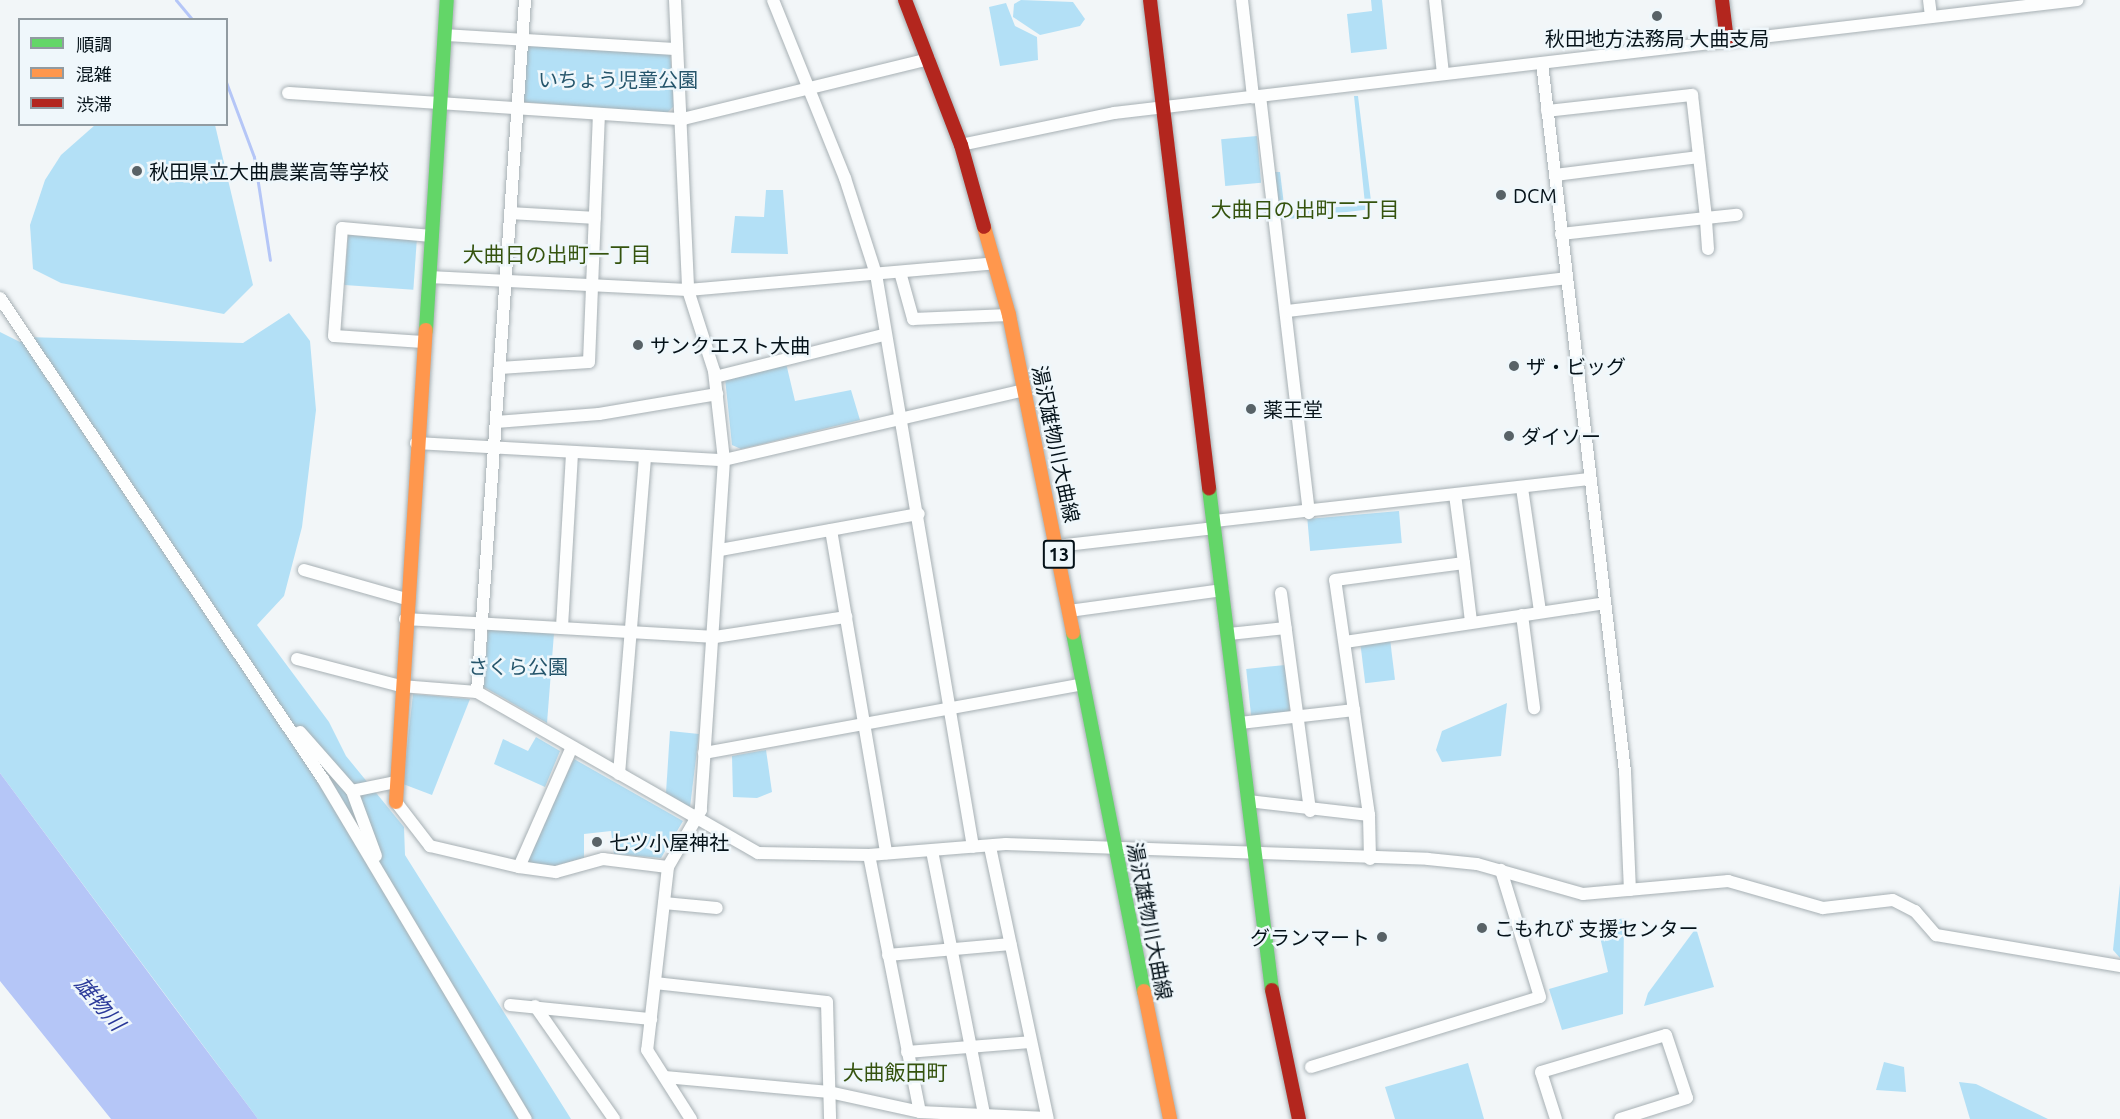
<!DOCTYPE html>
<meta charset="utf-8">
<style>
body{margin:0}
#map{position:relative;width:2120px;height:1119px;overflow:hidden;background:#f2f6f8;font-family:Ubuntu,"Noto Sans JP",sans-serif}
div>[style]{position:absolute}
.green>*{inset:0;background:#b3e0f6;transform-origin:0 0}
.water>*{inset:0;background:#b5c6f7}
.stream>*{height:3px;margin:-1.5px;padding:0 1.5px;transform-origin:1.5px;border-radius:1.5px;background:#b5c6f7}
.roads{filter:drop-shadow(0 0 2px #a7b0b4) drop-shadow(0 0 2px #a7b0b4)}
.street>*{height:12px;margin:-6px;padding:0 6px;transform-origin:6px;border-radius:6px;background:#fdfefe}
.fast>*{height:14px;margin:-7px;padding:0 7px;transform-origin:7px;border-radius:7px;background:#63d668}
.slow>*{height:14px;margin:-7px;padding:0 7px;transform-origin:7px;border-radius:7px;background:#ff974d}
.jam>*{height:14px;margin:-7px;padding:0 7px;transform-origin:7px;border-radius:7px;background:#b3261e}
.dots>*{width:16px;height:16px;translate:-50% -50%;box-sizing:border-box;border:3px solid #eff7fb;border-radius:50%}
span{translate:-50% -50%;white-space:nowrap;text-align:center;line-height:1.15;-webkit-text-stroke:5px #eff7fb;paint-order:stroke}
.shield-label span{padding:2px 4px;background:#eff7fb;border:2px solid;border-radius:4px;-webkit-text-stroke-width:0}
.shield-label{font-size:18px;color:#051219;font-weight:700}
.poi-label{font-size:20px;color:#051219}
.left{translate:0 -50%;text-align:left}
.right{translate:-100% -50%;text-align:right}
.park-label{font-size:20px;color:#25556b}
.street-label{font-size:20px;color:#051219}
.neighbourhood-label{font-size:21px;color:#35530e}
.water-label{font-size:21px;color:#293899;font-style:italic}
.legend{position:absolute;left:18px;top:18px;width:210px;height:108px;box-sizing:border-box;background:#eff7fb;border:2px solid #919ba1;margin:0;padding:8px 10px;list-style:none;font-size:18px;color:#051219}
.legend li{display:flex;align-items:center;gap:12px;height:30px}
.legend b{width:30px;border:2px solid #919ba1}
</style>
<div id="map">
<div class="green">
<div style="clip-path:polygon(1021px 0,1073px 2px,1085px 19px,1080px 26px,1040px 35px,1013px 17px,1014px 4px)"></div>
<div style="clip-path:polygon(1371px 0,1382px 0,1387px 49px,1351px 53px,1347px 14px,1372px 11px)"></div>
<div style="clip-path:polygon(1006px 3px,1015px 26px,1037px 37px,1038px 60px,1000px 66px,989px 7px)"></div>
<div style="clip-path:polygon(527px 43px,670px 52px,674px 106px,667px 113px,523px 102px)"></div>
<div style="clip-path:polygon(1354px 96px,1358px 96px,1372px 209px,1280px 220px,1275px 172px,1280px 172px,1285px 213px,1365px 204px)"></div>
<div style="clip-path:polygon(95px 125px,215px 125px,253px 285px,224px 314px,61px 283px,33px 269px,30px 225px,45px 180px,61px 155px)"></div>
<div style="left:1257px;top:136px;width:47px;height:36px;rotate:85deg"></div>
<div style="clip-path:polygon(766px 190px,783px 190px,788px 254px,731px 253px,735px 216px,764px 217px)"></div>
<div style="left:348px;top:235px;width:69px;height:50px;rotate:4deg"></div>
<div style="clip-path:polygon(289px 313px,310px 341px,316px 410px,302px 527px,284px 596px,257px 625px,329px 722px,346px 756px,404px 827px,405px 855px,571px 1119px,258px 1119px,0 773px,0 332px,20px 342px,25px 337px,243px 343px)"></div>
<div style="clip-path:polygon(786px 363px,795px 401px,851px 390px,860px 420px,741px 449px,732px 445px,725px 378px)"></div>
<div style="left:1399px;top:511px;width:32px;height:92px;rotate:85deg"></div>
<div style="clip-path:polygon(488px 629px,554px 633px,547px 723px,484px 687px)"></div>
<div style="left:1390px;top:639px;width:41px;height:30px;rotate:83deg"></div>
<div style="left:1285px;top:665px;width:50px;height:39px;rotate:84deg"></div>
<div style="clip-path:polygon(413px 694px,470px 699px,432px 795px,403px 784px)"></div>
<div style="clip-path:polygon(1507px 703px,1501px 756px,1442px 762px,1436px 750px,1442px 731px)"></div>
<div style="clip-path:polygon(670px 731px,699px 734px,690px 807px,666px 793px)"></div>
<div style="clip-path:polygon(536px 737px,560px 751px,545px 787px,494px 764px,503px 739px,528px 751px)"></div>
<div style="clip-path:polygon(766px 750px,772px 792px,757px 798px,733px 797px,732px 756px)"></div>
<div style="clip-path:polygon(574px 759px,683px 821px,661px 858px,614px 854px,611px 831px,584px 834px,584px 858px,550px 867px,524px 863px)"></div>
<div style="clip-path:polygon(2120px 884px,2120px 958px,2113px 950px)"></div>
<div style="clip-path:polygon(1624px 918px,1623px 1014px,1562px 1030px,1549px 989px,1608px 972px,1597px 924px)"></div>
<div style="clip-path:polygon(1696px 928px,1714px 987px,1644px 1006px,1648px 993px)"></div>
<div style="clip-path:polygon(1884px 1062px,1904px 1067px,1906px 1092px,1876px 1090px)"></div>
<div style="clip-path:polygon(1468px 1063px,1484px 1119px,1395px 1119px,1385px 1087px)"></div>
<div style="clip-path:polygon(1959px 1082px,1976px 1084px,2048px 1119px,1970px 1119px)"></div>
</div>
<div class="water">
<div style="clip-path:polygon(0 773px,171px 1003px,258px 1119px,111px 1119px,0 981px)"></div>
</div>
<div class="stream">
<div style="left:176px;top:0;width:26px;rotate:50deg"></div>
<div style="left:226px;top:82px;width:80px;rotate:69.5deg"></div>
<div style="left:254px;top:157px;width:104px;rotate:81.2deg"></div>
</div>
<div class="roads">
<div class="street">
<div style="left:675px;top:0;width:290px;rotate:87.4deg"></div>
<div style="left:688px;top:290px;width:85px;rotate:72.2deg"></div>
<div style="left:714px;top:371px;width:90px;rotate:83.6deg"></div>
<div style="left:724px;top:460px;width:351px;rotate:93.8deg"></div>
<div style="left:701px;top:810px;width:66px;rotate:120.1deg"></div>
<div style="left:668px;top:867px;width:184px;rotate:96.5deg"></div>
<div style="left:647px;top:1050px;width:82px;rotate:57.5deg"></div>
<div style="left:773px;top:0;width:192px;rotate:68deg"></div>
<div style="left:845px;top:178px;width:101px;rotate:72.1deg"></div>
<div style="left:876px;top:274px;width:581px;rotate:80.39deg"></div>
<div style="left:1242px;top:0;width:98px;rotate:83.5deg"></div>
<div style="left:1435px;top:0;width:74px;rotate:83.8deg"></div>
<div style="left:1929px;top:0;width:17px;rotate:83deg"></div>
<div style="left:445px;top:35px;width:232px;rotate:3.5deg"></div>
<div style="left:1542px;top:63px;width:714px;rotate:83.32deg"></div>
<div style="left:1625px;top:772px;width:118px;rotate:87.6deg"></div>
<div style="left:288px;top:93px;width:396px;rotate:3.8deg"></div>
<div style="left:683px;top:119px;width:253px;rotate:-13.7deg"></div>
<div style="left:1260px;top:96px;width:420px;rotate:83.3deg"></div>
<div style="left:1547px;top:111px;width:146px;rotate:-6.3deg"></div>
<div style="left:1692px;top:95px;width:124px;rotate:83.5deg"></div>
<div style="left:1706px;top:218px;width:146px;rotate:173.7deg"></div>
<div style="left:961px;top:145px;width:156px;rotate:-11.8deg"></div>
<div style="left:1114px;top:113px;width:970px;rotate:-6.69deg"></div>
<div style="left:1555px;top:175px;width:145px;rotate:-7.1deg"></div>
<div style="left:511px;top:213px;width:84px;rotate:3.4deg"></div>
<div style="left:1708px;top:249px;width:31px;rotate:-94deg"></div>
<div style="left:1706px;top:218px;width:31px;rotate:-6deg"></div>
<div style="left:900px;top:272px;width:49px;rotate:74.5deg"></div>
<div style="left:913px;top:319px;width:96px;rotate:-2.4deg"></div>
<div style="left:429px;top:277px;width:259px;rotate:2.9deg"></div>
<div style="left:688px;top:290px;width:308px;rotate:-5deg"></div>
<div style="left:0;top:298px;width:579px;rotate:56.12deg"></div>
<div style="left:323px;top:779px;width:396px;rotate:59.2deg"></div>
<div style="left:1287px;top:311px;width:281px;rotate:-6.7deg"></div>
<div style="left:423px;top:342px;width:89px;rotate:-176.1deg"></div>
<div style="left:334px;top:336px;width:108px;rotate:-85.8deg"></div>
<div style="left:342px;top:228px;width:90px;rotate:5.1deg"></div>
<div style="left:500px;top:368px;width:89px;rotate:-3.9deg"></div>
<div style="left:589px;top:362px;width:247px;rotate:-87.7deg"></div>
<div style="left:715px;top:377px;width:174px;rotate:-14deg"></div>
<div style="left:496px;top:422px;width:103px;rotate:-4.4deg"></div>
<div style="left:599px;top:414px;width:120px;rotate:-9.6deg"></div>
<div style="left:416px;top:443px;width:308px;rotate:3.2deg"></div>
<div style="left:724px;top:460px;width:309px;rotate:-13.1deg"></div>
<div style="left:1522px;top:488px;width:125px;rotate:81.7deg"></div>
<div style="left:1214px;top:521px;width:378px;rotate:-6.4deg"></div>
<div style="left:831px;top:530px;width:328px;rotate:80.3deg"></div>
<div style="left:1057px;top:546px;width:159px;rotate:-6.5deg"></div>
<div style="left:720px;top:550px;width:202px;rotate:-10.3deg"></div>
<div style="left:1464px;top:563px;width:59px;rotate:83.2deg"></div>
<div style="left:304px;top:570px;width:106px;rotate:15.9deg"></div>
<div style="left:1281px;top:593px;width:220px;rotate:82.4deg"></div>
<div style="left:1069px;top:611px;width:155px;rotate:-7.8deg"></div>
<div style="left:1522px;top:615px;width:94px;rotate:82.6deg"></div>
<div style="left:405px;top:619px;width:311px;rotate:3.3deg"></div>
<div style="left:715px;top:637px;width:133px;rotate:-8.7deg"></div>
<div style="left:562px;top:627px;width:175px;rotate:-86.7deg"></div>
<div style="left:1229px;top:634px;width:57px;rotate:-6deg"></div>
<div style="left:1345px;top:642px;width:263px;rotate:-8.5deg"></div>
<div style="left:297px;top:659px;width:107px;rotate:14.6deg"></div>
<div style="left:401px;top:686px;width:76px;rotate:4.5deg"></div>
<div style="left:477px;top:692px;width:324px;rotate:29.8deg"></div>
<div style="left:758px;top:853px;width:111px;rotate:1deg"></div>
<div style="left:869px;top:855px;width:137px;rotate:-4.6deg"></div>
<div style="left:1006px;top:844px;width:422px;rotate:2deg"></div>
<div style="left:1428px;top:859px;width:49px;rotate:5.8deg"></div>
<div style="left:1477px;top:864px;width:110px;rotate:15.8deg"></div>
<div style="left:1583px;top:894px;width:146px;rotate:-5.1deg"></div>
<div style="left:1728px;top:881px;width:99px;rotate:15.9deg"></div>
<div style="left:1823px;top:908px;width:70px;rotate:-6.5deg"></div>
<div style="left:1893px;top:900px;width:25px;rotate:27deg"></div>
<div style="left:1915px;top:911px;width:32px;rotate:49deg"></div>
<div style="left:1936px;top:935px;width:187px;rotate:9.6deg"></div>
<div style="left:477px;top:692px;width:694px;rotate:-86.03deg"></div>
<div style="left:1240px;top:723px;width:115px;rotate:-6.5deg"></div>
<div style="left:300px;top:732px;width:79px;rotate:48.6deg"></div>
<div style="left:352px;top:791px;width:69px;rotate:69.7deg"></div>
<div style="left:704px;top:753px;width:385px;rotate:-10.3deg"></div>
<div style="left:619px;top:774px;width:319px;rotate:-85.3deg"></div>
<div style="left:352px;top:791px;width:45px;rotate:-11.6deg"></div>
<div style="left:1248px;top:801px;width:122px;rotate:6.6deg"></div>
<div style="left:396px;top:802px;width:56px;rotate:52.3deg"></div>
<div style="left:430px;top:846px;width:91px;rotate:13.3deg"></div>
<div style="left:519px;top:867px;width:37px;rotate:8deg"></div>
<div style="left:556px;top:872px;width:49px;rotate:-15.5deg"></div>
<div style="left:603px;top:859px;width:65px;rotate:7deg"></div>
<div style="left:990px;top:847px;width:278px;rotate:78deg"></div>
<div style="left:932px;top:851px;width:273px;rotate:78.8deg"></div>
<div style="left:869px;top:855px;width:262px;rotate:78.8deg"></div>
<div style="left:1370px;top:859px;width:44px;rotate:-91.3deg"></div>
<div style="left:1369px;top:815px;width:237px;rotate:-98.2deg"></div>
<div style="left:1335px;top:580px;width:130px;rotate:-7.5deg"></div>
<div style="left:1464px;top:563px;width:69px;rotate:-97.5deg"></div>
<div style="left:519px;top:867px;width:131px;rotate:-66.2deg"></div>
<div style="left:664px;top:903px;width:53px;rotate:5.4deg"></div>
<div style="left:888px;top:955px;width:123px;rotate:-5.1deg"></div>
<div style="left:655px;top:983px;width:173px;rotate:6.3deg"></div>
<div style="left:827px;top:1002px;width:117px;rotate:88.5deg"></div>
<div style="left:510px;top:1005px;width:142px;rotate:5.7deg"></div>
<div style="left:535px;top:1006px;width:138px;rotate:55deg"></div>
<div style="left:907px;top:1052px;width:123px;rotate:-4.6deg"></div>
<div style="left:1311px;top:1067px;width:239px;rotate:-17deg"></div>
<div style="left:1540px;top:997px;width:133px;rotate:-107.1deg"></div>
<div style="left:665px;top:1077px;width:165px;rotate:5.2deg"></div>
<div style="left:829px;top:1092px;width:93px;rotate:12.4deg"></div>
<div style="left:920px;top:1112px;width:127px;rotate:2.7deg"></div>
<div style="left:1556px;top:1119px;width:49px;rotate:-107.7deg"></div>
<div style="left:1541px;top:1072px;width:130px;rotate:-16.5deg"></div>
<div style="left:1666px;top:1035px;width:66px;rotate:71.6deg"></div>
<div style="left:1687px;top:1098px;width:70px;rotate:162.6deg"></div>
</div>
<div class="fast">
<div style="left:426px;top:330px;width:331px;rotate:-86.4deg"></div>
<div style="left:1209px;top:488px;width:506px;rotate:82.85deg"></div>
<div style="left:1073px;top:633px;width:365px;rotate:78.8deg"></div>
</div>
<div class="slow">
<div style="left:984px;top:227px;width:91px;rotate:74.1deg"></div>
<div style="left:1009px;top:315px;width:324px;rotate:78.6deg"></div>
<div style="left:396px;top:802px;width:473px;rotate:-86.4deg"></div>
<div style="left:1144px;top:991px;width:131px;rotate:78.5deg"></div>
</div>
<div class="jam">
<div style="left:905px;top:0;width:155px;rotate:68.9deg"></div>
<div style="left:961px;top:145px;width:85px;rotate:74.3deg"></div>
<div style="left:1150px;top:0;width:492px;rotate:83.1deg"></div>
<div style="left:1722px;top:0;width:41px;rotate:83deg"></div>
<div style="left:1272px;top:990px;width:132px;rotate:78.2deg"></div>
</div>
</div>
<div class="dots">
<div style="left:1657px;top:16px;background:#586267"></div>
<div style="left:137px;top:171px;background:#586267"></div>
<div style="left:1501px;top:195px;background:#586267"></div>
<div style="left:638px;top:345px;background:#586267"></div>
<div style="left:1514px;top:366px;background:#586267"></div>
<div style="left:1251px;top:409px;background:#586267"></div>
<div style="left:1509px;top:436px;background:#586267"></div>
<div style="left:597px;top:842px;background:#586267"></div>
<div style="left:1482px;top:928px;background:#586267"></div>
<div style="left:1382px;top:937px;background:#586267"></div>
</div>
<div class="shield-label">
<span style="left:1059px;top:554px">13</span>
</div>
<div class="poi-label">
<span style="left:1657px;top:38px">秋田地方法務局 大曲支局</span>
<span class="left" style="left:149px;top:171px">秋田県立大曲農業高等学校</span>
<span class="left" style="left:1513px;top:195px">DCM</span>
<span class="left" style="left:650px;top:345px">サンクエスト大曲</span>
<span class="left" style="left:1526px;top:366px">ザ・ビッグ</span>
<span class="left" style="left:1263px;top:409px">薬王堂</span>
<span class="left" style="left:1521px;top:436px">ダイソー</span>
<span class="left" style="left:609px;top:842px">七ツ小屋神社</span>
<span class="left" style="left:1494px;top:928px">こもれび 支援センター</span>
<span class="right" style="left:1370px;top:937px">グランマート</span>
</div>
<div class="park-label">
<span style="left:618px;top:79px">いちょう児童公園</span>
<span style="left:518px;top:666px">さくら公園</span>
</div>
<div class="street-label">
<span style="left:1056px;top:444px;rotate:78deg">湯沢雄物川大曲線</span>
<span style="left:1150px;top:921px;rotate:79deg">湯沢雄物川大曲線</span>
</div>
<div class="neighbourhood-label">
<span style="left:1305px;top:209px">大曲日の出町二丁目</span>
<span style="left:557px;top:254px">大曲日の出町一丁目</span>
<span style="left:895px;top:1072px">大曲飯田町</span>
</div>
<div class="water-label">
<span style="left:100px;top:1003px;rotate:49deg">雄物川</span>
</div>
<ul class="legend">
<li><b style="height:8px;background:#63d668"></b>順調</li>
<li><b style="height:8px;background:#ff974d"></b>混雑</li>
<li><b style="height:8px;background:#b3261e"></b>渋滞</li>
</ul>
</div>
